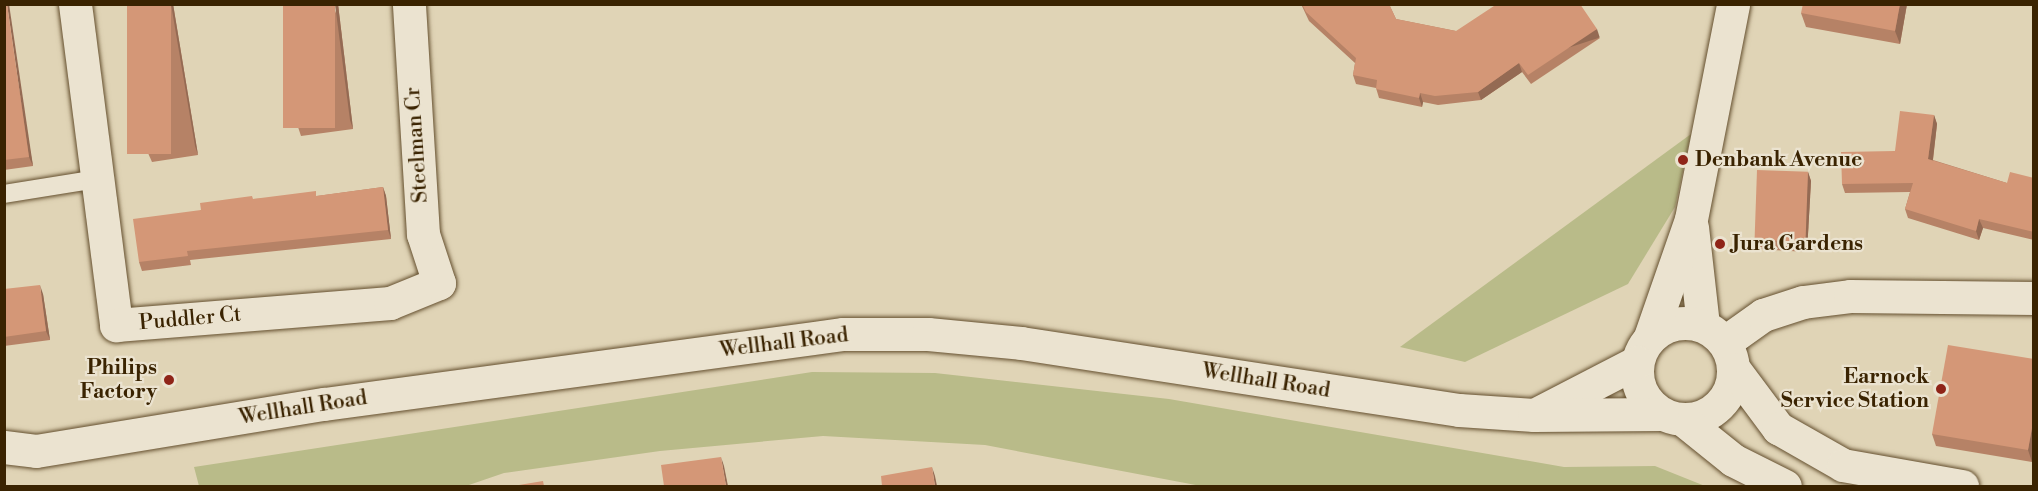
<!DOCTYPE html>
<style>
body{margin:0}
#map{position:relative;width:2038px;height:491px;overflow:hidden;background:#e0d4b6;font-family:"Libre Bodoni",serif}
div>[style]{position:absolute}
.green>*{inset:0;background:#b9bb89}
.roads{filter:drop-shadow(0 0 2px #644f2e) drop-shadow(0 0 2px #644f2e)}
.lane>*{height:18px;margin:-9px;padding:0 9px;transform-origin:9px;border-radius:9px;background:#ebe3d0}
.street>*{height:33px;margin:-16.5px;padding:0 16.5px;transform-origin:16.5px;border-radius:16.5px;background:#ebe3d0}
.secondary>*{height:33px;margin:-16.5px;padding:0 16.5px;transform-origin:16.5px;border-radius:16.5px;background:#ebe3d0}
.secondary>.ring{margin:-16.5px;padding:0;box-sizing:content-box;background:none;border:33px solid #ebe3d0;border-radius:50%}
.wall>*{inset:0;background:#b68266}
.shaded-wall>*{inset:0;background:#946a53;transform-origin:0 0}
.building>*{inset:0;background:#d49777;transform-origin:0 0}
.dots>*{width:16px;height:16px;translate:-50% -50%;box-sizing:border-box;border:3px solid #ebe3d0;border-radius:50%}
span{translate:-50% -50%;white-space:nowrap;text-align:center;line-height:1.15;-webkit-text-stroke:4.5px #ebe3d0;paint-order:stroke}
.street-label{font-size:21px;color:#3a2301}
.poi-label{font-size:21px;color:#3a2301;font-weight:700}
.left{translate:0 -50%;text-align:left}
.right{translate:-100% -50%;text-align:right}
.frame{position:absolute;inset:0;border:6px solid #3a2301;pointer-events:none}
</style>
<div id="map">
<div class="green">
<div style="clip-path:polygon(1691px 134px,1675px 207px,1628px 284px,1465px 362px,1400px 347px)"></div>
<div style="clip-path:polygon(812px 372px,935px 373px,1169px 399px,1564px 467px,1655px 466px,1705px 486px,1201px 486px,985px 445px,823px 436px,660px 451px,504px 473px,466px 486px,199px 486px,194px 467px)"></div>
</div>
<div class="roads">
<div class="lane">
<div style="left:4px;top:194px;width:94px;rotate:-9.2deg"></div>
</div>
<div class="street">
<div style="left:75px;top:4px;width:324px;rotate:82.7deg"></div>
<div style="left:116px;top:325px;width:275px;rotate:-4.6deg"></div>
<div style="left:390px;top:303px;width:53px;rotate:-22.2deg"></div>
<div style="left:439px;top:283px;width:52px;rotate:-108.1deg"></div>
<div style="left:423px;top:234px;width:230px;rotate:-93.5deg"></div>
<div style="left:1725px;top:342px;width:47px;rotate:-35.4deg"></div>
<div style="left:1763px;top:315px;width:42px;rotate:-18deg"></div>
<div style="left:1803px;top:302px;width:47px;rotate:-7.3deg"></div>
<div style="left:1850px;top:296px;width:184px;rotate:0.6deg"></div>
</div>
<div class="secondary">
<div style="left:1692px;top:227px;width:99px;rotate:83.6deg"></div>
<div class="ring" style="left:1637px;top:323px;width:63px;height:63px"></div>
<div style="left:1650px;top:337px;width:125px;rotate:-70.8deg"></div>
<div style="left:1691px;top:219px;width:219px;rotate:-78.9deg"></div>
<div style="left:1734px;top:369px;width:74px;rotate:53.3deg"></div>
<div style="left:1778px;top:428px;width:75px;rotate:29.6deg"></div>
<div style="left:1843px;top:465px;width:121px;rotate:10deg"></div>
<div style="left:1540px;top:412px;width:109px;rotate:-27.3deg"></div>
<div style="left:1682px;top:419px;width:65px;rotate:38.8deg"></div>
<div style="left:1733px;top:460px;width:58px;rotate:26.6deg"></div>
<div style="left:4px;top:447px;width:32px;rotate:7deg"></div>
<div style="left:36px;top:451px;width:292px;rotate:-9.3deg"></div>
<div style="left:324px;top:404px;width:524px;rotate:-7.68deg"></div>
<div style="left:843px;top:334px;width:85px"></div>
<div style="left:928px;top:334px;width:93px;rotate:5.5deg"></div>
<div style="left:1021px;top:343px;width:443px;rotate:8.7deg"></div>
<div style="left:1459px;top:410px;width:75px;rotate:3.8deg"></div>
<div style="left:1534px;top:415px;width:128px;rotate:-0.4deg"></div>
</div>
</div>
<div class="wall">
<div style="clip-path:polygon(4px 4px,33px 166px,4px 170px)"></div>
<div style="clip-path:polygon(127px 4px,173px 4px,198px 155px,152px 162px,148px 153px)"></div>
<div style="clip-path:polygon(338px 4px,353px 129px,301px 136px,298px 127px)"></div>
<div style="clip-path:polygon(1301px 4px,1389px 4px,1396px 19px,1456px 31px,1600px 38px,1531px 84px,1522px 72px,1481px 100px,1438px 105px,1423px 102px,1422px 107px,1379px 98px,1376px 88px,1356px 84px,1353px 75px,1355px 63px,1309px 21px)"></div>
<div style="clip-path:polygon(1907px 4px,1900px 44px,1806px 27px,1801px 13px)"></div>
<div style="clip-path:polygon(1934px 115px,1937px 124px,1933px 160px,2007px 183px,2034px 178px,2034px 240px,1983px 228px,1979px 240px,1908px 218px,1905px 209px,1910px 192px,1845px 193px,1842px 184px,1895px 151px)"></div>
<div style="clip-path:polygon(1808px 172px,1811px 181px,1807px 252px,1757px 249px,1754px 240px)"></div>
<div style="clip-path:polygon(383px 187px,386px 196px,391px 239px,190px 260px,191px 265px,142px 271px,139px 262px,201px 210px,253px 199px,317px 196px)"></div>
<div style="clip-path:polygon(4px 289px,43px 294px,50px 340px,4px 346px)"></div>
<div style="clip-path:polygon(2034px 359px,2034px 452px,2032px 462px,1936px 446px,1932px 434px)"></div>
</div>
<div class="shaded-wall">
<div style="clip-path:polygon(7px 4px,9px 4px,33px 166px,29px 157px)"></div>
<div style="clip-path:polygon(171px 4px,173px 4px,198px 155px,195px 146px)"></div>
<div style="clip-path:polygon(335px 4px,338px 4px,353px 129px,350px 120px)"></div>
<div style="clip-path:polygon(1900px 4px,1907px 4px,1900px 44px,1895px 31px)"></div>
<div style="left:1597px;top:29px;width:9px;height:83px;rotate:72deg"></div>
<div style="clip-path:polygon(1519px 63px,1522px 72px,1481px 100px,1478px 92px)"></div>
<div style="clip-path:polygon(1420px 93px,1423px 102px,1422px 107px,1419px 98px)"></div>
<div style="clip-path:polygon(1934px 115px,1937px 124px,1932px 167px,1928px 159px)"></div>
<div style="clip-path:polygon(1808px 172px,1811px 181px,1807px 252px,1804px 243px)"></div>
<div style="clip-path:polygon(383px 187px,386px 196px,391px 239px,388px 230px)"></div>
<div style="clip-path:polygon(1979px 219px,1983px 228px,1979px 240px,1976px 231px)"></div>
<div style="clip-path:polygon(40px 285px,43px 294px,50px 340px,46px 331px)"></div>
<div style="clip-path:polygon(2034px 417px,2034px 452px,2032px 462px,2028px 450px)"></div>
<div style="clip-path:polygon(721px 457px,724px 466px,728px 486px,726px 486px)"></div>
<div style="clip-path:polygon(932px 467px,935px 476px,937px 486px,935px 486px)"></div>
</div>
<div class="building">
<div style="clip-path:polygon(4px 4px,7px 4px,29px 157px,4px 160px)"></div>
<div style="left:127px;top:4px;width:44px;height:150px"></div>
<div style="left:283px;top:4px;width:52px;height:124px"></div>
<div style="clip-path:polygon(1302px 4px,1389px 4px,1396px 19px,1456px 31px,1497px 4px,1580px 4px,1597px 29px,1528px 75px,1519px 63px,1478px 92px,1435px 96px,1420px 93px,1419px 98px,1376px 89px,1377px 80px,1353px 75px,1356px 58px,1306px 12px)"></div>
<div style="clip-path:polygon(1803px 4px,1900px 4px,1895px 31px,1801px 13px)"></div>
<div style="clip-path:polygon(1900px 111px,1934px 115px,1928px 159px,2007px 183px,2010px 172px,2034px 178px,2034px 232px,1979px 219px,1976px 231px,1905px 209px,1913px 183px,1842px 184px,1841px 152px,1895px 151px)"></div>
<div style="left:1757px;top:170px;width:51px;height:70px;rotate:2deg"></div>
<div style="clip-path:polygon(383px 187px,388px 230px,187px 251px,188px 256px,139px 262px,133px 219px,201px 210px,200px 203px,252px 196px,253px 199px,316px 191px,316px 196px)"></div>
<div style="clip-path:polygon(40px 285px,46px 331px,4px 337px,4px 289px)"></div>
<div style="clip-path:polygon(1948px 345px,2034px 359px,2034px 417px,2028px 450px,1932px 434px)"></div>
<div style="clip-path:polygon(721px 457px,726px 486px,664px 486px,661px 465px)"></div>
<div style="clip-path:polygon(932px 467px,935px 486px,882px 486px,881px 476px)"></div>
<div style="clip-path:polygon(543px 481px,544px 486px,513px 486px)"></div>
</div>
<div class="dots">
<div style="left:1683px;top:160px;background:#8f2418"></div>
<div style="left:1720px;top:244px;background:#8f2418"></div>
<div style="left:169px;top:380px;background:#8f2418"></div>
<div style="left:1941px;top:389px;background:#8f2418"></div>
</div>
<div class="street-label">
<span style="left:417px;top:145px;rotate:-94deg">Steelman Cr</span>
<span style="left:190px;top:319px;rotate:-5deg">Puddler Ct</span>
<span style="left:784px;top:343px;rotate:-7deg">Wellhall Road</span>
<span style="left:1266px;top:381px;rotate:9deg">Wellhall Road</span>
<span style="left:303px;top:408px;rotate:-9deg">Wellhall Road</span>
</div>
<div class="poi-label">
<span class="left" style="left:1695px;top:160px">Denbank Avenue</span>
<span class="left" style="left:1732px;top:244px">Jura Gardens</span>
<span class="right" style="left:157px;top:380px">Philips<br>Factory</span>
<span class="right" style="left:1929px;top:389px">Earnock<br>Service Station</span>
</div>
<div class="frame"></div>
</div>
